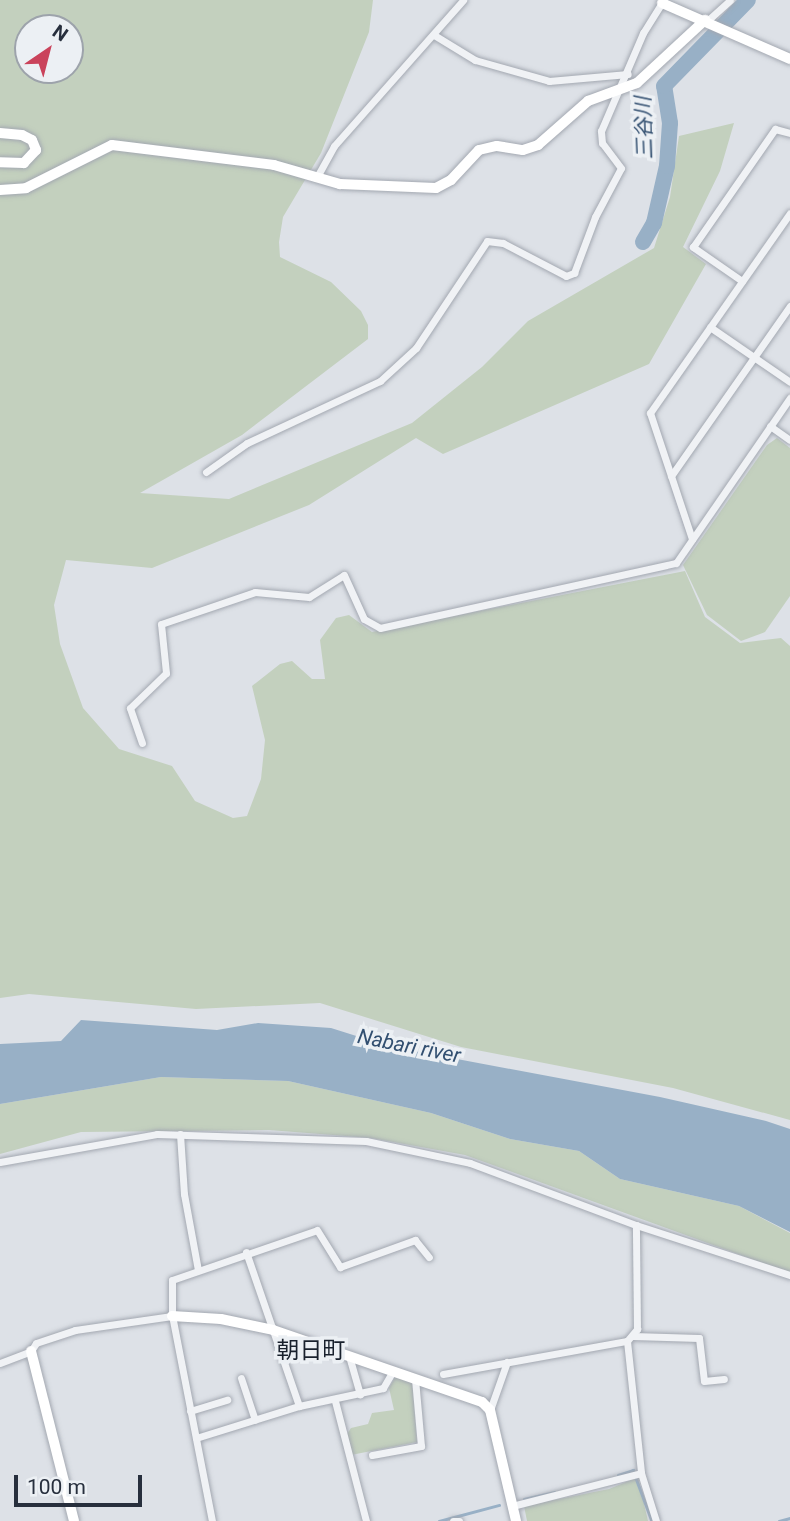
<!DOCTYPE html>
<meta charset="utf-8">
<style>
body{margin:0}
#map{position:relative;width:790px;height:1521px;overflow:hidden;background:#dde1e7;font-family:Roboto,"Noto Sans JP",sans-serif}
div>[style]{position:absolute}
.green>*{inset:0;background:#c3d0be}
.water>*{inset:0;background:#98b0c6}
.stream>*{height:2.5px;margin:-1.25px;padding:0 1.25px;transform-origin:1.25px;border-radius:1.25px;background:#98b0c6}
.river>*{height:16px;margin:-8px;padding:0 8px;transform-origin:8px;border-radius:8px;background:#98b0c6}
.roads{filter:drop-shadow(0 0 2px #a3a8b1) drop-shadow(0 0 2px #a3a8b1)}
.street>*{height:7px;margin:-3.5px;padding:0 3.5px;transform-origin:3.5px;border-radius:3.5px;background:#f0f2f5}
.secondary>*{height:10px;margin:-5px;padding:0 5px;transform-origin:5px;border-radius:5px;background:#fff}
span{translate:-50% -50%;white-space:nowrap;text-align:center;line-height:1.15;-webkit-text-stroke:7px #ecf0f4;paint-order:stroke}
.water-label{font-size:21px;color:#324f70;font-style:italic}
.quarter-label{font-size:23px;color:#19212d}
.north{position:absolute;left:14px;top:14px;width:70px;height:70px;box-sizing:border-box;background:#ecf0f4;border:2px solid #9da3ab;border-radius:50%;rotate:35deg;font-size:19px;font-weight:700;line-height:28px;text-align:center;color:#272f3d}
.north::after{content:'';display:block;margin:auto;width:24px;height:32px;background:#ca435b;clip-path:polygon(50% 0,100% 100%,50% 72%,0 100%)}
.scale{position:absolute;left:14px;top:1475px;width:128px;height:32px;box-sizing:border-box;border:4px solid #272f3d;border-top:0;padding-left:9px;font-size:21px;line-height:24px;white-space:nowrap;color:#272f3d;-webkit-text-stroke:5px #ecf0f4;paint-order:stroke}
</style>
<div id="map">
<div class="green">
<div style="clip-path:polygon(evenodd,0 0,373px 0,369px 32px,321px 153px,283px 217px,279px 242px,280px 257px,331px 282px,361px 311px,368px 325px,368px 339px,242px 435px,140px 493px,229px 499px,412px 423px,482px 367px,528px 321px,654px 248px,670px 197px,679px 136px,734px 123px,720px 171px,683px 247px,706px 264px,649px 364px,443px 454px,416px 438px,309px 505px,152px 568px,66px 560px,54px 605px,60px 644px,83px 708px,119px 749px,172px 766px,195px 801px,233px 818px,247px 816px,261px 779px,265px 740px,252px 686px,280px 664px,292px 661px,312px 679px,325px 679px,320px 640px,336px 618px,349px 615px,372px 632px,685px 571px,705px 617px,740px 643px,781px 638px,790px 646px,790px 1120px,673px 1088px,461px 1047px,320px 1003px,196px 1009px,29px 994px,0 998px,0 0,28px 28px,70px 28px,70px 70px,28px 70px,28px 28px)"></div>
<div style="clip-path:polygon(777px 438px,790px 448px,790px 596px,765px 632px,741px 641px,707px 615px,683px 565px,767px 445px)"></div>
<div style="clip-path:polygon(161px 1077px,288px 1081px,431px 1113px,510px 1139px,579px 1151px,620px 1179px,739px 1206px,790px 1233px,790px 1273px,465px 1155px,371px 1138px,269px 1130px,81px 1132px,0 1154px,0 1104px)"></div>
<div style="clip-path:polygon(397px 1374px,412px 1380px,417px 1442px,351px 1455px,347px 1434px,351px 1428px,368px 1424px,372px 1413px,394px 1410px,389px 1388px)"></div>
<div style="clip-path:polygon(638px 1477px,648px 1521px,527px 1521px,524px 1506px,609px 1489px)"></div>
</div>
<div class="water">
<div style="clip-path:polygon(81px 1020px,217px 1030px,258px 1023px,331px 1028px,388px 1046px,660px 1097px,766px 1121px,790px 1129px,790px 1232px,739px 1206px,620px 1179px,579px 1151px,510px 1139px,431px 1113px,288px 1081px,161px 1077px,0 1104px,0 1044px,61px 1041px)"></div>
</div>
<div class="stream">
<div style="left:618px;top:1475px;width:16px;rotate:-18deg"></div>
<div style="left:633px;top:1470px;width:54px;rotate:69.6deg"></div>
<div style="left:524px;top:1499px;width:31px;rotate:-13deg"></div>
<div style="left:439px;top:1521px;width:62px;rotate:-14.9deg"></div>
<div style="left:779px;top:1521px;width:11px;rotate:-15deg"></div>
</div>
<div class="river">
<div style="left:643px;top:242px;width:22px;rotate:-60deg"></div>
<div style="left:654px;top:223px;width:58px;rotate:-77.2deg"></div>
<div style="left:667px;top:166px;width:43px;rotate:-86deg"></div>
<div style="left:670px;top:123px;width:37px;rotate:-99deg"></div>
<div style="left:664px;top:86px;width:120px;rotate:-45.7deg"></div>
</div>
<div class="roads">
<div class="street">
<div style="left:707px;top:21px;width:31px;rotate:-42deg"></div>
<div style="left:434px;top:35px;width:48px;rotate:31.4deg"></div>
<div style="left:475px;top:60px;width:77px;rotate:15.8deg"></div>
<div style="left:549px;top:81px;width:79px;rotate:-5.1deg"></div>
<div style="left:318px;top:175px;width:33px;rotate:-61deg"></div>
<div style="left:334px;top:146px;width:195px;rotate:-48.5deg"></div>
<div style="left:742px;top:281px;width:60px;rotate:-145.2deg"></div>
<div style="left:693px;top:247px;width:144px;rotate:-55.2deg"></div>
<div style="left:775px;top:129px;width:16px;rotate:15deg"></div>
<div style="left:710px;top:327px;width:97px;rotate:34.5deg"></div>
<div style="left:770px;top:426px;width:24px;rotate:35deg"></div>
<div style="left:206px;top:472px;width:50px;rotate:-35.3deg"></div>
<div style="left:247px;top:443px;width:147px;rotate:-25deg"></div>
<div style="left:380px;top:381px;width:49px;rotate:-42.5deg"></div>
<div style="left:416px;top:348px;width:128px;rotate:-56.4deg"></div>
<div style="left:487px;top:241px;width:16px;rotate:7deg"></div>
<div style="left:503px;top:243px;width:71px;rotate:27.6deg"></div>
<div style="left:566px;top:276px;width:9px;rotate:-21deg"></div>
<div style="left:574px;top:273px;width:60px;rotate:-69.4deg"></div>
<div style="left:595px;top:217px;width:55px;rotate:-62deg"></div>
<div style="left:621px;top:168px;width:31px;rotate:-127deg"></div>
<div style="left:602px;top:143px;width:12px;rotate:-95deg"></div>
<div style="left:601px;top:131px;width:107px;rotate:-66.8deg"></div>
<div style="left:643px;top:33px;width:39px;rotate:-58deg"></div>
<div style="left:671px;top:476px;width:208px;rotate:-55deg"></div>
<div style="left:692px;top:539px;width:133px;rotate:-108.4deg"></div>
<div style="left:650px;top:413px;width:244px;rotate:-55deg"></div>
<div style="left:142px;top:743px;width:37px;rotate:-109deg"></div>
<div style="left:130px;top:708px;width:50px;rotate:-44.2deg"></div>
<div style="left:166px;top:673px;width:49px;rotate:-95.8deg"></div>
<div style="left:161px;top:624px;width:99px;rotate:-18.8deg"></div>
<div style="left:255px;top:592px;width:54px;rotate:5.3deg"></div>
<div style="left:309px;top:597px;width:41px;rotate:-32.2deg"></div>
<div style="left:344px;top:575px;width:48px;rotate:65.6deg"></div>
<div style="left:364px;top:619px;width:18px;rotate:29deg"></div>
<div style="left:380px;top:628px;width:303px;rotate:-12.4deg"></div>
<div style="left:676px;top:563px;width:201px;rotate:-55.4deg"></div>
<div style="left:180px;top:1134px;width:60px;rotate:86.2deg"></div>
<div style="left:184px;top:1194px;width:77px;rotate:79.6deg"></div>
<div style="left:0;top:1162px;width:159px;rotate:-10.1deg"></div>
<div style="left:157px;top:1134px;width:209px;rotate:1.9deg"></div>
<div style="left:366px;top:1141px;width:106px;rotate:11.9deg"></div>
<div style="left:470px;top:1163px;width:177px;rotate:20.5deg"></div>
<div style="left:636px;top:1225px;width:162px;rotate:18deg"></div>
<div style="left:246px;top:1252px;width:163px;rotate:71deg"></div>
<div style="left:633px;top:1336px;width:66px;rotate:1.7deg"></div>
<div style="left:699px;top:1338px;width:43px;rotate:83.4deg"></div>
<div style="left:704px;top:1381px;width:20px;rotate:-6deg"></div>
<div style="left:627px;top:1341px;width:133px;rotate:83.9deg"></div>
<div style="left:641px;top:1473px;width:50px;rotate:72.6deg"></div>
<div style="left:349px;top:1356px;width:40px;rotate:74deg"></div>
<div style="left:0;top:1363px;width:33px;rotate:-21deg"></div>
<div style="left:31px;top:1351px;width:9px;rotate:-58deg"></div>
<div style="left:36px;top:1343px;width:41px;rotate:-18.4deg"></div>
<div style="left:75px;top:1330px;width:98px;rotate:-8.2deg"></div>
<div style="left:443px;top:1374px;width:187px;rotate:-10.2deg"></div>
<div style="left:627px;top:1341px;width:16px;rotate:-50deg"></div>
<div style="left:637px;top:1329px;width:104px;rotate:-90.6deg"></div>
<div style="left:241px;top:1378px;width:44px;rotate:71.6deg"></div>
<div style="left:335px;top:1401px;width:124px;rotate:75.5deg"></div>
<div style="left:490px;top:1410px;width:51px;rotate:-70.5deg"></div>
<div style="left:190px;top:1411px;width:39px;rotate:-17deg"></div>
<div style="left:196px;top:1438px;width:108px;rotate:-17.3deg"></div>
<div style="left:299px;top:1406px;width:86px;rotate:-12.1deg"></div>
<div style="left:383px;top:1388px;width:20px;rotate:-60deg"></div>
<div style="left:372px;top:1455px;width:50px;rotate:-10.4deg"></div>
<div style="left:421px;top:1446px;width:67px;rotate:-95.1deg"></div>
<div style="left:512px;top:1506px;width:133px;rotate:-14.3deg"></div>
<div style="left:212px;top:1521px;width:209px;rotate:-101deg"></div>
<div style="left:172px;top:1316px;width:36px;rotate:-90deg"></div>
<div style="left:172px;top:1280px;width:153px;rotate:-19deg"></div>
<div style="left:317px;top:1230px;width:44px;rotate:58.1deg"></div>
<div style="left:340px;top:1267px;width:80px;rotate:-19.8deg"></div>
<div style="left:415px;top:1240px;width:22px;rotate:51deg"></div>
<div style="left:453px;top:1521px;width:6px"></div>
</div>
<div class="secondary">
<div style="left:662px;top:3px;width:140px;rotate:23.6deg"></div>
<div style="left:0;top:133px;width:22px;rotate:5deg"></div>
<div style="left:22px;top:135px;width:11px;rotate:27deg"></div>
<div style="left:32px;top:140px;width:11px;rotate:68deg"></div>
<div style="left:36px;top:150px;width:18px;rotate:133deg"></div>
<div style="left:24px;top:163px;width:24px;rotate:-178deg"></div>
<div style="left:0;top:190px;width:26px;rotate:-4deg"></div>
<div style="left:26px;top:188px;width:96px;rotate:-26.6deg"></div>
<div style="left:112px;top:145px;width:163px;rotate:7deg"></div>
<div style="left:274px;top:165px;width:69px;rotate:16.1deg"></div>
<div style="left:340px;top:184px;width:96px;rotate:2.4deg"></div>
<div style="left:436px;top:188px;width:17px;rotate:-28deg"></div>
<div style="left:451px;top:180px;width:41px;rotate:-47deg"></div>
<div style="left:479px;top:150px;width:18px;rotate:-13deg"></div>
<div style="left:497px;top:146px;width:26px;rotate:9deg"></div>
<div style="left:523px;top:150px;width:16px;rotate:-18deg"></div>
<div style="left:538px;top:145px;width:67px;rotate:-41.3deg"></div>
<div style="left:588px;top:101px;width:52px;rotate:-20.2deg"></div>
<div style="left:637px;top:83px;width:93px;rotate:-42.8deg"></div>
<div style="left:172px;top:1316px;width:49px;rotate:3.5deg"></div>
<div style="left:221px;top:1319px;width:53px;rotate:11.9deg"></div>
<div style="left:273px;top:1330px;width:221px;rotate:19deg"></div>
<div style="left:482px;top:1402px;width:11px;rotate:45deg"></div>
<div style="left:490px;top:1410px;width:114px;rotate:76.8deg"></div>
<div style="left:31px;top:1351px;width:175px;rotate:75.8deg"></div>
</div>
</div>
<div class="water-label">
<span style="left:644px;top:128px;rotate:-92deg">三谷川</span>
<span style="left:409px;top:1046px;rotate:11deg">Nabari river</span>
</div>
<div class="quarter-label">
<span style="left:311px;top:1351px">朝日町</span>
</div>
<div class="north">N</div>
<div class="scale">100 m</div>
</div>
